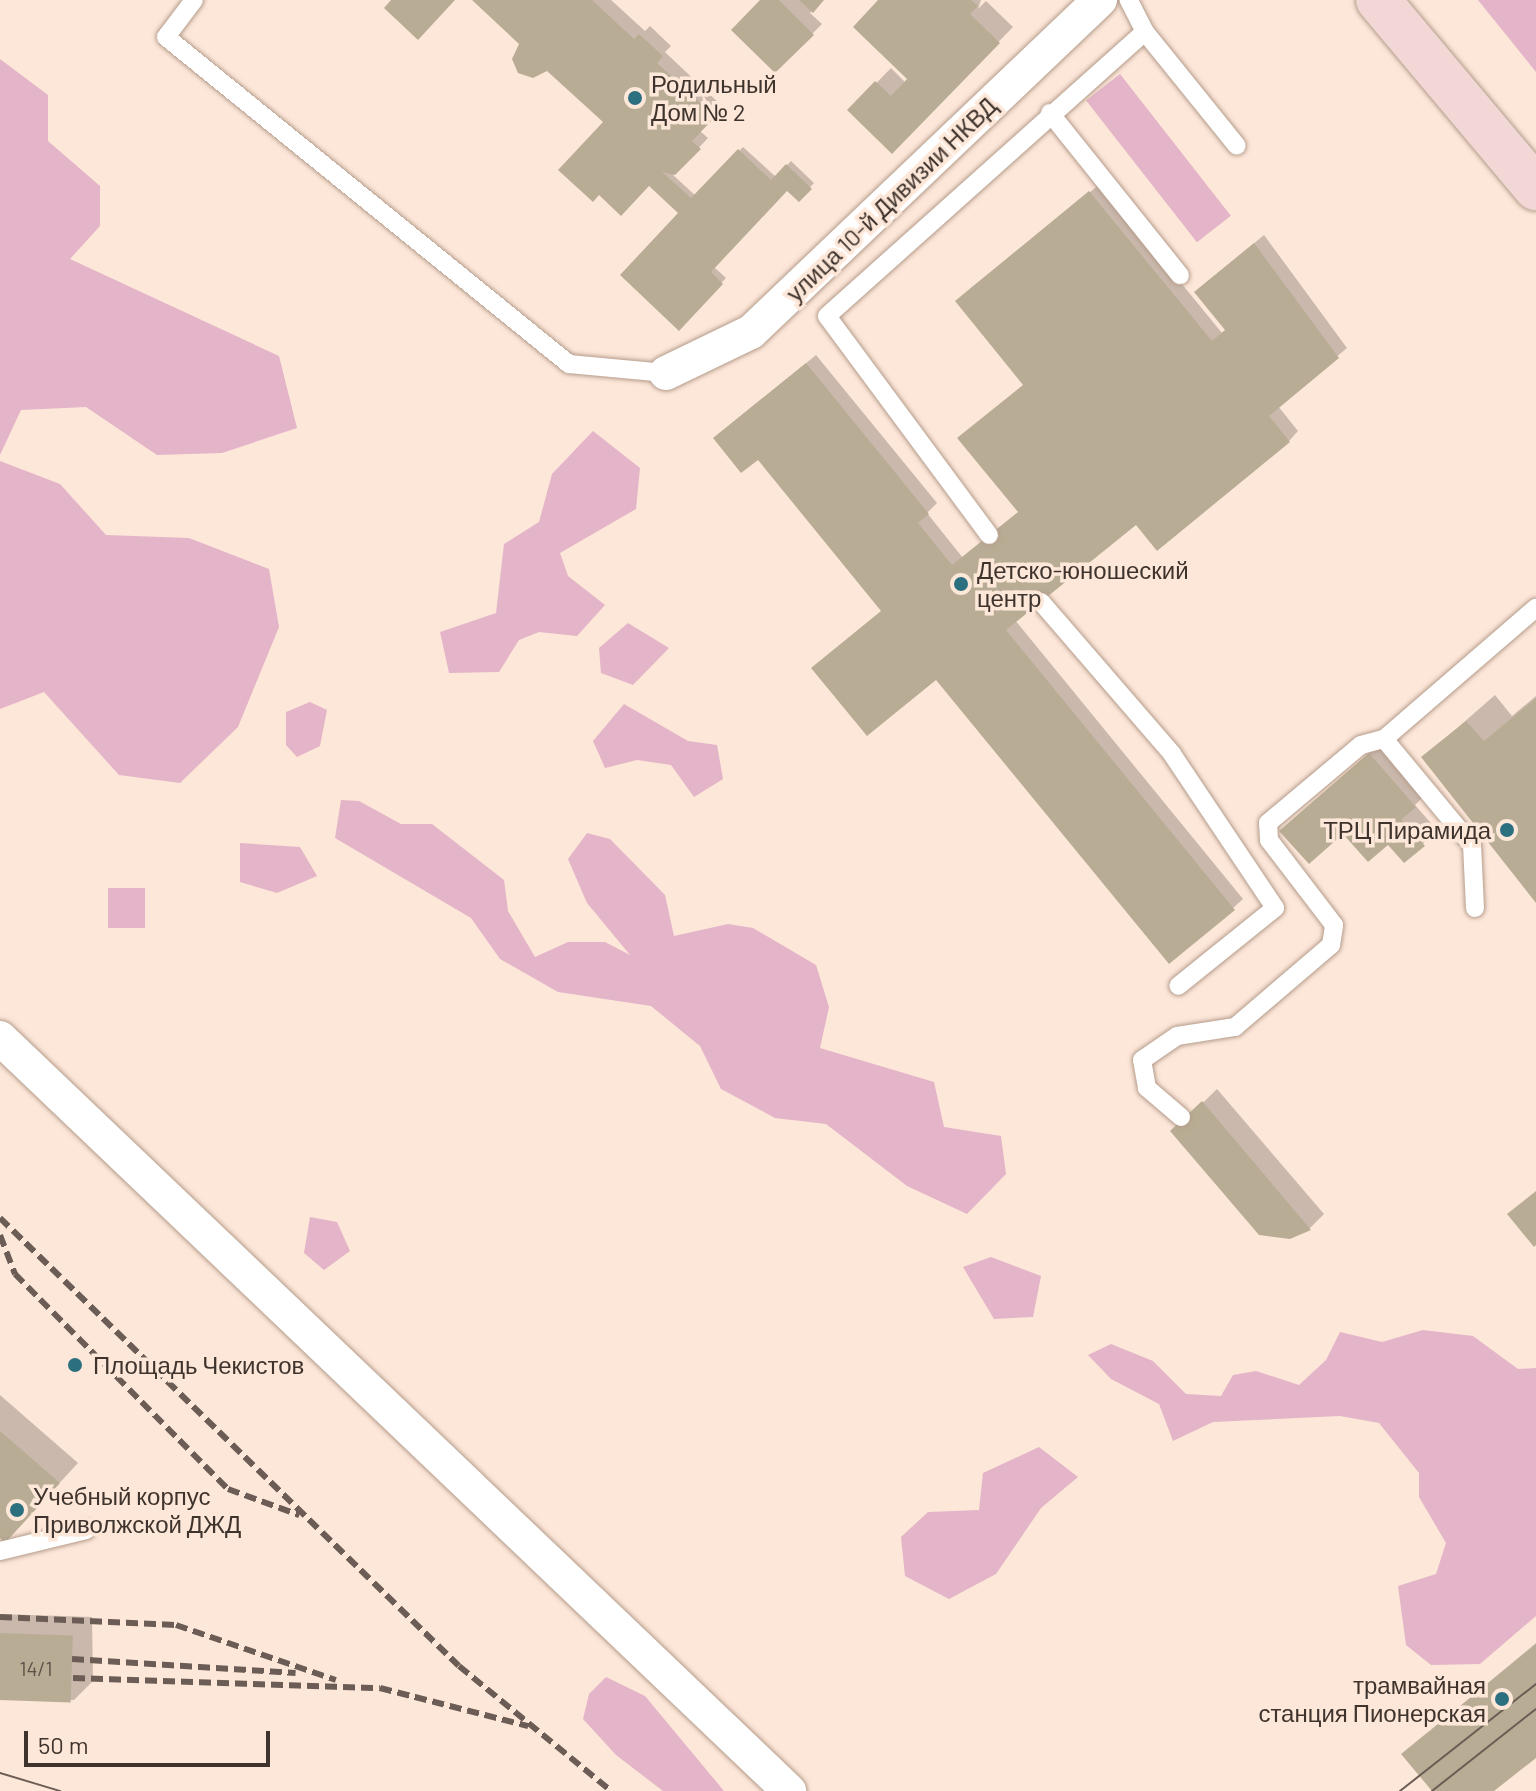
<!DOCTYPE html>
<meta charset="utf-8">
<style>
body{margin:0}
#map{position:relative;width:1536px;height:1791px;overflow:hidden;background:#fde7d9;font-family:Barlow,sans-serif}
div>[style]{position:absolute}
.green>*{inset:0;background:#e4b4c8;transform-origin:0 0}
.shadow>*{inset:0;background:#0003}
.building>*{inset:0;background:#b8ad94;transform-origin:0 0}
.roads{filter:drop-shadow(0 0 2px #b49c8b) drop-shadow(0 0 2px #b49c8b)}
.service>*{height:18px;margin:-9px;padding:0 9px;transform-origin:9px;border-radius:9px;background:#fff}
.minor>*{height:34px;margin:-17px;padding:0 17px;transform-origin:17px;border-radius:17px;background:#fff}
.secondary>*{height:44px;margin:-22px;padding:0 22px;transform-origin:22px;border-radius:22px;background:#f1d8d6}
.tram>*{height:2px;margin:-1px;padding:0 1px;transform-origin:1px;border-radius:1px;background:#6b5d55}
.rail>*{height:6px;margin-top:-3px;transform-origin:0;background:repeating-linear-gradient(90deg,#6b5d55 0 12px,transparent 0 18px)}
.dots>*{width:22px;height:22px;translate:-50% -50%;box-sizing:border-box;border:4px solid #fde7d9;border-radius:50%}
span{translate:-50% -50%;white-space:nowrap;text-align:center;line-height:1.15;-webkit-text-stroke:7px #fde7d9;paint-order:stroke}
.number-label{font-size:20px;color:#5d5247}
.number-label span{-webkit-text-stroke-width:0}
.poi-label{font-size:24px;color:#3f342d}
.left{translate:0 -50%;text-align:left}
.right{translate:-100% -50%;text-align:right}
.street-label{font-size:24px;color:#3f342d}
.scale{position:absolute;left:24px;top:1731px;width:246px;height:36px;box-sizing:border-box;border:4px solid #3f342d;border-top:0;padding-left:10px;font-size:24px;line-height:28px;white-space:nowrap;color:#3f342d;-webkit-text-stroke:6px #fde7d9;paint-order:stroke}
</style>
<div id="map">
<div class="green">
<div style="clip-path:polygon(1478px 0,1536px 0,1536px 72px)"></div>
<div style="clip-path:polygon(0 59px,48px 95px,48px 141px,100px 186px,100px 226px,70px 259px,279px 356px,297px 428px,222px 453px,157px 455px,86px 407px,21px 410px,0 455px)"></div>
<div style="left:1120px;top:74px;width:180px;height:43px;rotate:52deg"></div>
<div style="clip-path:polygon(593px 431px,640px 468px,636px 509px,560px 553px,568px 576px,605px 605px,577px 636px,539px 632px,519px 640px,499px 672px,449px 673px,440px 632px,496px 613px,504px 544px,539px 522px,552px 474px)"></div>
<div style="clip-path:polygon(0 461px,60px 484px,106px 535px,189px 538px,269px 569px,279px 627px,238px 727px,180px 783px,119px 775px,44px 692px,0 709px)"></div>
<div style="clip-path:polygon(628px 623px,669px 648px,633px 685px,601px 673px,599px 648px)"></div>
<div style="clip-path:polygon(310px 702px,327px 710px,320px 746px,297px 757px,286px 745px,286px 712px)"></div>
<div style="clip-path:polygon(624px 704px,688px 741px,717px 745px,723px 779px,694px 797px,671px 765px,637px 760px,605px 768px,593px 741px)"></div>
<div style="clip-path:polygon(341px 800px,359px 801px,401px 824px,432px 824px,504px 880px,508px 911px,535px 957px,568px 942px,605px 942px,630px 955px,587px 903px,568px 859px,587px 833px,610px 839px,665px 895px,674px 936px,728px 924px,753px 928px,816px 965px,829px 1007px,820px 1048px,934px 1082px,944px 1127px,1001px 1136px,1006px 1174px,967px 1214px,907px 1186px,826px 1124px,775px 1118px,721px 1089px,700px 1046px,651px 1006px,558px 992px,500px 959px,471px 918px,335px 838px)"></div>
<div style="clip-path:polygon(240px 843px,300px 847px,317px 876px,277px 893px,240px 882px)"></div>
<div style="left:108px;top:888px;width:37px;height:40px"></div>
<div style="clip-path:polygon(310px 1217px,337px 1222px,350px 1251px,324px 1270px,304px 1253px)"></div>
<div style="clip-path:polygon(991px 1257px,1041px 1276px,1033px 1317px,994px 1319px,963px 1267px)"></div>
<div style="clip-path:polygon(1423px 1330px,1473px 1336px,1518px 1369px,1536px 1368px,1536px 1616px,1480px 1664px,1431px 1665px,1406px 1645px,1398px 1586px,1436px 1574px,1446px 1543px,1419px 1497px,1419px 1473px,1379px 1423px,1340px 1416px,1213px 1422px,1173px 1441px,1159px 1404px,1111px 1379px,1088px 1355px,1111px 1344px,1153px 1361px,1186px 1394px,1221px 1396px,1233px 1375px,1256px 1371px,1299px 1385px,1326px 1360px,1340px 1332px,1382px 1342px)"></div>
<div style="clip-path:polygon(1039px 1447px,1078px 1477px,1041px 1508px,996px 1574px,949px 1599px,905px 1576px,901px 1537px,928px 1512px,979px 1510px,983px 1473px)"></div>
<div style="clip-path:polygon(606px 1677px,645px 1696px,724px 1791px,663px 1791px,616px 1755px,583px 1719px,589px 1694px)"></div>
</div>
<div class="shadow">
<div style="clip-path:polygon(474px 0,611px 0,645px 31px,650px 26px,671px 46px,665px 52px,723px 107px,700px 131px,708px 138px,673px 175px,696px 196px,743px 147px,776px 177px,791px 161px,814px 183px,799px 199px,788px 188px,714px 267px,726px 278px,679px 328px,680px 213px,606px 122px)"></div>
<div style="clip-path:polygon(763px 0,822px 0,810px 13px,822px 24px,775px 71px)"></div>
<div style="clip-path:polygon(881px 0,981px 0,978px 9px,986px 1px,1013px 27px,892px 151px,850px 110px,891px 68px,906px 83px,922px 61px)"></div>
<div style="clip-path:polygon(1100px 184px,1222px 333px,1227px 329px,1206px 283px,1264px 235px,1347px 348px,1278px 406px,1298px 431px,1289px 441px,1157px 548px,1136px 522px,1015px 620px,1243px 899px,1233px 908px,883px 610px,758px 457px,725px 429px,816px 355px,937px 503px,927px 513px,963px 558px,1020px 511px,1025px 384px,966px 292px)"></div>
<div style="clip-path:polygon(1495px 695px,1512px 716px,1536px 696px,1536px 900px,1424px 757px)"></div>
<div style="clip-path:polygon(1384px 740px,1429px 791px,1415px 805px,1437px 830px,1423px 844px,1296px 817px)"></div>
<div style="clip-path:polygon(1217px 1089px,1324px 1214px,1310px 1228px,1290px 1236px,1173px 1132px)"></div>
<div style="clip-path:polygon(0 1395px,78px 1463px,24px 1521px,0 1536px)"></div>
<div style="clip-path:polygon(0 1614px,92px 1617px,93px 1681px,74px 1700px,0 1698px)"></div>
<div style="clip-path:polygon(1536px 1643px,1536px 1756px,1491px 1791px,1435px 1791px,1403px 1754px)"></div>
</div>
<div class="building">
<div style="clip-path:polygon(391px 0,455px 0,418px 40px,384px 8px)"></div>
<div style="clip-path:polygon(472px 0,592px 0,634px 39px,639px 34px,663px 56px,657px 63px,715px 117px,692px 141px,701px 149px,675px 175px,662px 172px,691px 198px,738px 149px,771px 180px,786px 164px,812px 189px,799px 202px,787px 191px,711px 272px,723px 284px,679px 331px,620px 275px,678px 213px,649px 186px,621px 216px,599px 195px,593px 202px,558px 170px,603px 122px,547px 71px,533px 78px,518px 73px,512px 59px,519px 44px)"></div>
<div style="clip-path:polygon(760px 0,779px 0,814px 35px,775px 73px,731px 30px)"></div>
<div style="clip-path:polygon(799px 0,824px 0,813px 13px)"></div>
<div style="clip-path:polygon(878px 0,971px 0,978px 6px,970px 14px,1000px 43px,892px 154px,847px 110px,875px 81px,891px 96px,907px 79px,853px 27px)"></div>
<div style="clip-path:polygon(1089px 191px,1212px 341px,1225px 330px,1194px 292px,1254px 243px,1339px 358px,1269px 416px,1290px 442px,1157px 551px,1136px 525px,1006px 630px,1235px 910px,1169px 964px,936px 680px,867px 736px,811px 668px,881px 611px,758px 460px,741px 473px,713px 438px,806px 363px,929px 514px,918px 523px,952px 565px,1018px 512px,957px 438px,1023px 385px,955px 301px)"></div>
<div style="clip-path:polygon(1536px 698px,1536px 903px,1421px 757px,1466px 721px,1484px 741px)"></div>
<div style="clip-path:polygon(1369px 753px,1416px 807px,1401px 820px,1425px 846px,1404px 863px,1388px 845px,1368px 862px,1343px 834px,1309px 864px,1279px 831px)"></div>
<div style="clip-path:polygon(1202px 1101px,1311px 1230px,1290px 1239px,1259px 1235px,1170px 1131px)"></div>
<div style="clip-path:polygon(1536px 1191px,1536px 1245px,1534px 1247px,1507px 1214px)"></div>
<div style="clip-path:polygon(0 1431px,60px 1483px,5px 1543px,0 1538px)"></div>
<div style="left:0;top:1633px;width:73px;height:67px;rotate:2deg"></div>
<div style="clip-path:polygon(1536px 1644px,1536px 1758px,1494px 1791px,1432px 1791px,1401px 1754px)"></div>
</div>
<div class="roads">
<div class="service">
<div style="left:194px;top:0;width:46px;rotate:127.1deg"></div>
<div style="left:166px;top:37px;width:519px;rotate:39.06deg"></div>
<div style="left:569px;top:364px;width:97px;rotate:5.3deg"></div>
<div style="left:1145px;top:32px;width:146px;rotate:51.1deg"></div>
<div style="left:1050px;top:113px;width:208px;rotate:51.3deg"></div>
<div style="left:989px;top:535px;width:272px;rotate:-126.5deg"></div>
<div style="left:827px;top:316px;width:426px;rotate:-41.8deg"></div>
<div style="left:1145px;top:32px;width:36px;rotate:-117deg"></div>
<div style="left:1041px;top:602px;width:201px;rotate:49.2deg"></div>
<div style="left:1172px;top:754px;width:185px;rotate:56.2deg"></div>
<div style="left:1275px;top:908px;width:124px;rotate:141.2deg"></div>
<div style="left:1475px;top:908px;width:63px;rotate:-92.7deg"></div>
<div style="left:1472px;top:845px;width:138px;rotate:-129.7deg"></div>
<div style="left:1384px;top:739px;width:201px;rotate:-40.8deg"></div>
<div style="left:1181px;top:1117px;width:45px;rotate:-139.5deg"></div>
<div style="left:1147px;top:1088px;width:28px;rotate:-100deg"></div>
<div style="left:1142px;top:1060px;width:42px;rotate:-34.4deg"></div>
<div style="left:1177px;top:1036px;width:59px;rotate:-8.8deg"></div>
<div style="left:1235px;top:1027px;width:126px;rotate:-40.5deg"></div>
<div style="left:1331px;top:945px;width:20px;rotate:-81deg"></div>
<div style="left:1334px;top:925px;width:107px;rotate:-127.4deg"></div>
<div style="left:1269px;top:840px;width:17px;rotate:-93deg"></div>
<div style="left:1268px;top:823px;width:121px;rotate:-40deg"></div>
<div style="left:1361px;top:745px;width:24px;rotate:-15deg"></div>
<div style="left:0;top:1551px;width:89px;rotate:-13.7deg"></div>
</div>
<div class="minor">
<div style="left:666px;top:373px;width:94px;rotate:-25.8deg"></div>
<div style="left:751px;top:332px;width:482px;rotate:-43.6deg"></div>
<div style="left:0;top:1038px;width:1091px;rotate:43.66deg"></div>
</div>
<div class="secondary">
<div style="left:1378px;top:0;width:246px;rotate:50deg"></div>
</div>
</div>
<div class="tram">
<div style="left:0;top:1773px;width:63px;rotate:16.7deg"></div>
<div style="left:1400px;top:1791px;width:173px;rotate:-38.2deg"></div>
<div style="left:1432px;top:1791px;width:132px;rotate:-38.3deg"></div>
</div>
<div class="rail">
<div style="left:0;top:1218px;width:641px;rotate:44.31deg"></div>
<div style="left:459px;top:1666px;width:197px;rotate:39.4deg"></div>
<div style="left:0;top:1235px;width:42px;rotate:69deg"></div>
<div style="left:15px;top:1274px;width:303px;rotate:45.3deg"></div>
<div style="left:228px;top:1489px;width:76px;rotate:20.1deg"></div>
<div style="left:0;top:1617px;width:176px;rotate:2.6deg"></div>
<div style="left:176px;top:1625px;width:169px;rotate:19deg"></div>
<div style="left:72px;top:1659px;width:224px;rotate:3.6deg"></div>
<div style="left:73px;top:1678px;width:307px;rotate:1.9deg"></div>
<div style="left:380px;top:1688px;width:153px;rotate:14.4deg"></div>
</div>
<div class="dots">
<div style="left:635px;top:98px;background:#2c7080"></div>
<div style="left:961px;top:584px;background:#2c7080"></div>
<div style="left:1507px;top:830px;background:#2c7080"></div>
<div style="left:75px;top:1365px;background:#2c7080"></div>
<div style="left:17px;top:1510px;background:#2c7080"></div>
<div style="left:1502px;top:1699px;background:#2c7080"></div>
</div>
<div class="number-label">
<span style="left:36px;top:1668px">14/1</span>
</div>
<div class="poi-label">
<span class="left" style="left:651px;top:98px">Родильный<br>Дом № 2</span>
<span class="left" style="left:977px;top:584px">Детско-юношеский<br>центр</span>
<span class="right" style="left:1491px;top:830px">ТРЦ Пирамида</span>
<span class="left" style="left:93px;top:1365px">Площадь Чекистов</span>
<span class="left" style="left:33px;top:1510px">Учебный корпус<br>Приволжской ДЖД</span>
<span class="right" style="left:1486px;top:1699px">трамвайная<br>станция Пионерская</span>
</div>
<div class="street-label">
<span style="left:891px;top:199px;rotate:-44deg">улица 10-й Дивизии НКВД</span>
</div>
<div class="scale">50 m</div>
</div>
